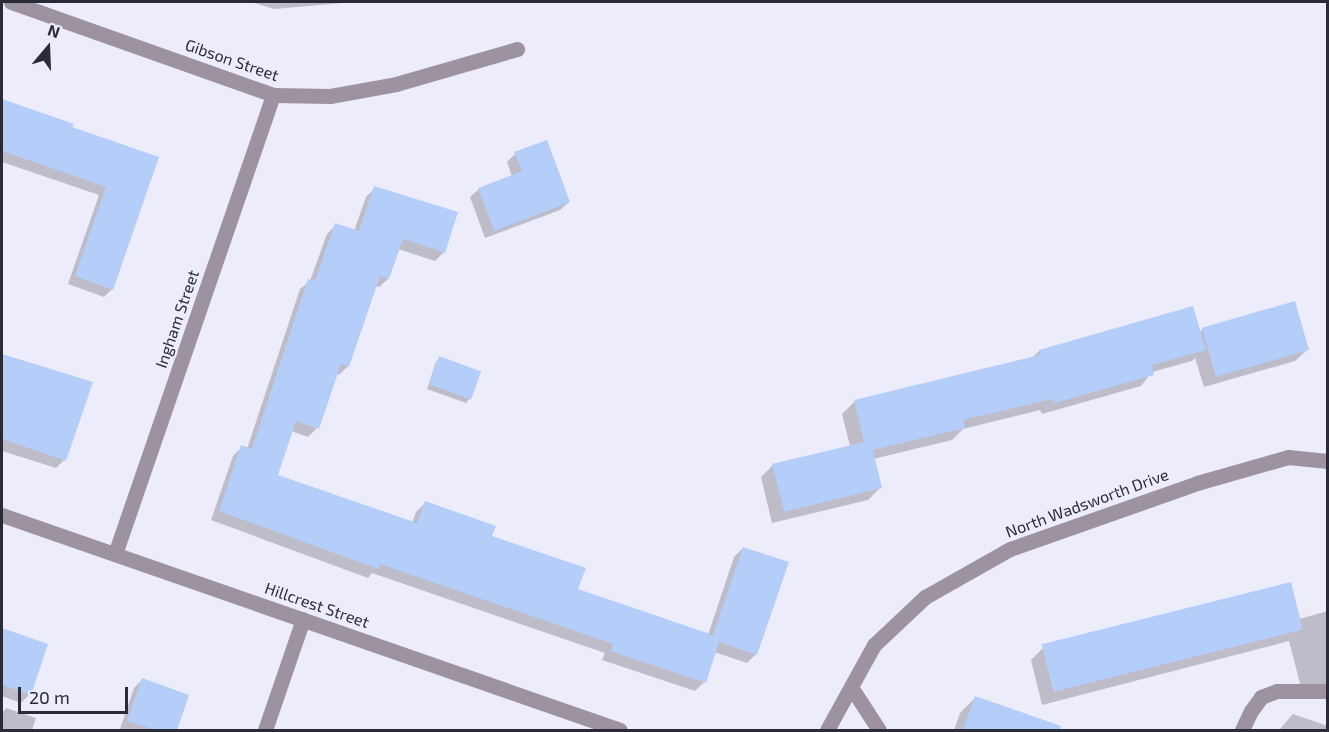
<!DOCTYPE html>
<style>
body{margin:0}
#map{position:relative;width:1329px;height:732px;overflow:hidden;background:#edecfb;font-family:"Exo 2",sans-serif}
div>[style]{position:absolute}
.shadow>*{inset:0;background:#0003}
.building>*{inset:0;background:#b4cdf9;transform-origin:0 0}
.lane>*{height:15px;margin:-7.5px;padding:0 7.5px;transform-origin:7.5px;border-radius:7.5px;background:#9d93a0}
.street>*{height:15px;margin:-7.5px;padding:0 7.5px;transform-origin:7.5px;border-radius:7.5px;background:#9d93a0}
span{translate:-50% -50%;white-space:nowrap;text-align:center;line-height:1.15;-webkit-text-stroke:5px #edecfb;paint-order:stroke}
.street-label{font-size:16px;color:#2b2a37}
.frame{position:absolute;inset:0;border:3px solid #2b2a37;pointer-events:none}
.north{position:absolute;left:18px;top:18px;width:60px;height:60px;-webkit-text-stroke:4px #edecfb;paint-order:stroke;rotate:19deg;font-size:16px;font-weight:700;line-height:24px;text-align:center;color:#2b2a37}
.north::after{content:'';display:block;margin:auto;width:21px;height:27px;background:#2b2a37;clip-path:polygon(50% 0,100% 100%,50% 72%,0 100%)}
.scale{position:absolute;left:18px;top:687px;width:110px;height:27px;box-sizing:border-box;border:3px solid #2b2a37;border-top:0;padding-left:8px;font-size:18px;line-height:21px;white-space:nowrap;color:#2b2a37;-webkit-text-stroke:4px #edecfb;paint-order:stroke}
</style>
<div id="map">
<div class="shadow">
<div style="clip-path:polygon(252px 2px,354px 2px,274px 9px)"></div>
<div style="clip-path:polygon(2px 101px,72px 125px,70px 128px,157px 158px,112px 289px,104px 297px,68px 284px,99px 195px,2px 162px)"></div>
<div style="clip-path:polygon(515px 154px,569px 202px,560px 210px,485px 238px,470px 197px,479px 189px,512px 176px,507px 162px)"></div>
<div style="clip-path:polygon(375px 188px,444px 252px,435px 261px,398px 249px,388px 279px,379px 287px,375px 286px,348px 366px,339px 375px,336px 374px,317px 428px,308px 437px,291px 431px,276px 476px,412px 523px,416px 512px,425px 503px,490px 537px,576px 590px,708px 635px,734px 557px,743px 548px,756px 654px,747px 663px,714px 652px,704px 682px,695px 691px,602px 660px,605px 653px,372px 573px,368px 578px,211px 520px,233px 456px,242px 447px,247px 449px,300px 289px,310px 281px,327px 234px,336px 225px,354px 231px,366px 197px)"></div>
<div style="clip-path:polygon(1203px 329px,1308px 349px,1295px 361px,1204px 387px,1195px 358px,1192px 361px,1152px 372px,1141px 386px,1042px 414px,1040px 410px,963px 429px,952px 440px,873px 459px,880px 488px,868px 500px,772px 523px,761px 477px,773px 465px,850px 446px,842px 414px,854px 402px,1032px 358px,1039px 351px,1199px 333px)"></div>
<div style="clip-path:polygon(2px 355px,91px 383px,64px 460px,56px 468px,2px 451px)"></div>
<div style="clip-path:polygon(440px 358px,470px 398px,466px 403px,427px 389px,436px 362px)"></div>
<div style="clip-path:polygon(1328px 611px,1328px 684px,1302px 691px,1289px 641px,1042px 705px,1031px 660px,1043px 648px,1299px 619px)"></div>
<div style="clip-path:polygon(2px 630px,47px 645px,30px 694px,21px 703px,2px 696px)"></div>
<div style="clip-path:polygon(142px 680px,187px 696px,175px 730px,120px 729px,134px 688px)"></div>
<div style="clip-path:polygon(975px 698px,1024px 715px,1018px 730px,954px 730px,960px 713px)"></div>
<div style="clip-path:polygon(6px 708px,36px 718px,32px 730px,2px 730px,2px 713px)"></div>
<div style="clip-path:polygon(1293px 714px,1328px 726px,1328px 730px,1279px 730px)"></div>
</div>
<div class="building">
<div style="clip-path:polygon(2px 99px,74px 124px,72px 127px,159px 157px,113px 290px,75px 276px,106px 187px,2px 151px)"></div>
<div style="clip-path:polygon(547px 140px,570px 202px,494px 231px,478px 188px,522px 171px,514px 152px)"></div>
<div style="clip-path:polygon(374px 186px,458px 212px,445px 253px,403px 239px,389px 279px,380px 276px,349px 367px,341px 364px,319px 429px,296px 421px,278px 475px,417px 523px,425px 501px,496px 526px,492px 536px,586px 568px,578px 589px,713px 635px,743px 547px,789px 562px,757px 655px,719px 642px,706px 683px,610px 651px,613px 644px,380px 564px,378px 569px,219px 511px,241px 445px,252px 449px,308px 279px,315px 281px,335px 223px,359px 231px)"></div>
<div style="left:1295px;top:301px;width:51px;height:97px;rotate:74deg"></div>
<div style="clip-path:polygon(1193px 306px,1206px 350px,1152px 365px,1154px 375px,1054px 403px,1052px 399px,963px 420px,965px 428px,873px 450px,882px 488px,784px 512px,772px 464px,864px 442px,854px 400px,1040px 355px,1039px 350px)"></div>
<div style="clip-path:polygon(2px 354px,93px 382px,66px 461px,2px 439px)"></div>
<div style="left:439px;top:356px;width:45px;height:30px;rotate:20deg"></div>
<div style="left:1291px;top:582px;width:49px;height:257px;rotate:76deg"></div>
<div style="clip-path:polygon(2px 628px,48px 644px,31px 695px,2px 685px)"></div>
<div style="clip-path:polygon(142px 678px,189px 695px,177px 730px,156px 730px,127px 721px)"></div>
<div style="clip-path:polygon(975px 696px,1061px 726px,1060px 730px,963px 730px)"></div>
</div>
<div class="lane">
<div style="left:851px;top:687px;width:51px;rotate:56.9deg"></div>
<div style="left:1242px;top:730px;width:21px;rotate:-65deg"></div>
<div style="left:1251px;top:711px;width:17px;rotate:-54deg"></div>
<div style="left:1261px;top:697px;width:17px;rotate:-21deg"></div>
<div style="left:1277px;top:691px;width:51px"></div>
</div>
<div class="street">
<div style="left:11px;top:2px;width:278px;rotate:19.5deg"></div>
<div style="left:273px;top:95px;width:57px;rotate:1deg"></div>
<div style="left:330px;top:96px;width:67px;rotate:-10.3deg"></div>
<div style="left:396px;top:84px;width:126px;rotate:-16.1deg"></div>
<div style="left:2px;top:515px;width:654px;rotate:19.18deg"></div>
<div style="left:115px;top:554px;width:485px;rotate:-71deg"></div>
<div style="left:265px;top:730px;width:117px;rotate:-71.1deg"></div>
<div style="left:827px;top:730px;width:97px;rotate:-61.1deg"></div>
<div style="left:874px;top:645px;width:70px;rotate:-43.3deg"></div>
<div style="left:925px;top:597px;width:98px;rotate:-29.5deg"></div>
<div style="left:1010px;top:549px;width:198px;rotate:-19.4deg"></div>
<div style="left:1197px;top:483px;width:95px;rotate:-15.9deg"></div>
<div style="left:1288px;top:457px;width:40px;rotate:5.7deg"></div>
</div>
<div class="street-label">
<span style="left:232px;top:60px;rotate:19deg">Gibson Street</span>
<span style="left:177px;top:319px;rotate:-71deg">Ingham Street</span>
<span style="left:1087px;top:503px;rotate:-20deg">North Wadsworth Drive</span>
<span style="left:317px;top:605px;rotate:19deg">Hillcrest Street</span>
</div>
<div class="frame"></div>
<div class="north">N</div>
<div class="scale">20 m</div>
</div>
